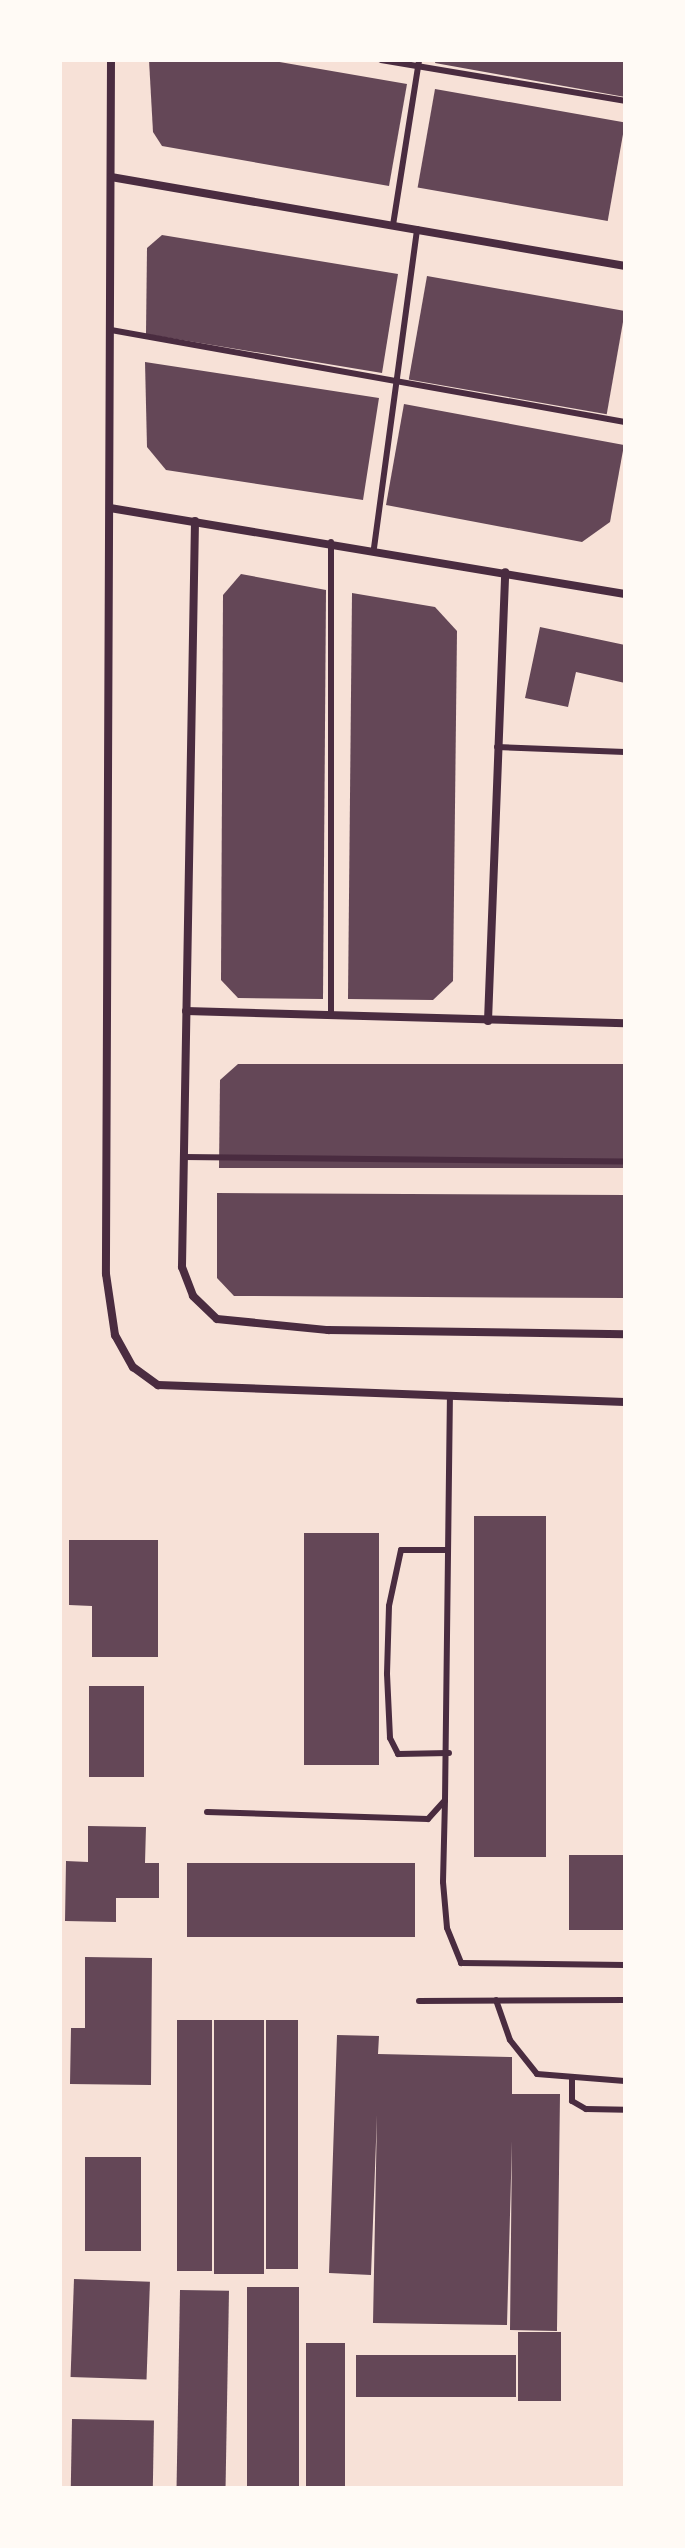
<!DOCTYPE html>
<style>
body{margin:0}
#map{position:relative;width:685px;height:2548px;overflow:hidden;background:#f7e1d7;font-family:Ubuntu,sans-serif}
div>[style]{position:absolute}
.building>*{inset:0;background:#644757;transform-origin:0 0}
.service>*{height:6px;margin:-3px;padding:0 3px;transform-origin:3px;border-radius:3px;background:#4a2c40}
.minor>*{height:8px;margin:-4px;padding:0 4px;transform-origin:4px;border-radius:4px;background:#4a2c40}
span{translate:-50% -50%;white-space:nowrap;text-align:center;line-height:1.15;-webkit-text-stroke:8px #fffaf5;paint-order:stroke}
.frame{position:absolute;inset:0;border:62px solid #fffaf5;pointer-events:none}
</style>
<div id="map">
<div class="building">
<div style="clip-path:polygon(149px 60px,268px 60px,407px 84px,389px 186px,162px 146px,153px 132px)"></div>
<div style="clip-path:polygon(436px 60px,625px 60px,625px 97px,435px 63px)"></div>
<div style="left:435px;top:89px;width:193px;height:100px;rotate:10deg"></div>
<div style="clip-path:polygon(162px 235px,398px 274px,382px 373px,146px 334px,147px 248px)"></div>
<div style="left:427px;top:276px;width:201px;height:105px;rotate:10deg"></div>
<div style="clip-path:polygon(145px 362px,379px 398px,363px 500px,166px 470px,147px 447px)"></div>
<div style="clip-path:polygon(404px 404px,624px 445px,610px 522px,582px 542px,386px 505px)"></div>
<div style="clip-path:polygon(241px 574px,326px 590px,323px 999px,238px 998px,221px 980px,223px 595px)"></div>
<div style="clip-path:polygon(352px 593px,435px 607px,457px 631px,453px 981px,433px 1000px,348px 999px)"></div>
<div style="clip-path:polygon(540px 627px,625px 645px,625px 683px,576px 672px,568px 707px,525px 698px)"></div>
<div style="clip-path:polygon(238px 1064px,625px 1064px,625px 1168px,219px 1168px,220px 1080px)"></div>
<div style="clip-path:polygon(217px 1193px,625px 1195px,625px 1298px,234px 1296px,217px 1278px)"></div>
<div style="left:474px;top:1516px;width:72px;height:341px"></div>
<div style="left:304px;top:1533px;width:75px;height:232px"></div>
<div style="clip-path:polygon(69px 1540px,158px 1540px,158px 1657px,92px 1657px,92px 1606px,69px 1605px)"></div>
<div style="left:89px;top:1686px;width:55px;height:91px"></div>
<div style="clip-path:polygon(88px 1826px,146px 1827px,145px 1863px,159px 1863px,159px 1898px,116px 1898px,116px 1922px,65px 1921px,66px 1861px,88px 1862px)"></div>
<div style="left:569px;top:1855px;width:56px;height:75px"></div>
<div style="left:187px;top:1863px;width:228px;height:74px"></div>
<div style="clip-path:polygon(85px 1957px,152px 1958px,151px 2085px,70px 2084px,71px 2028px,85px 2028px)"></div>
<div style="left:177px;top:2020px;width:35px;height:251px"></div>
<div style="left:214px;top:2020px;width:50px;height:254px"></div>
<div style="left:298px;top:2020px;width:249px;height:32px;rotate:90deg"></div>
<div style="clip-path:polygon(337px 2035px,379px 2036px,378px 2054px,512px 2057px,512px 2094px,560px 2094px,557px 2331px,510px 2330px,512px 2141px,507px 2325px,373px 2323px,377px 2115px,371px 2275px,329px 2273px)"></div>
<div style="left:85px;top:2157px;width:56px;height:94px"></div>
<div style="left:74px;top:2279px;width:76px;height:98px;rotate:2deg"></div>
<div style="left:247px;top:2287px;width:52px;height:201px"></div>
<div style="left:180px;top:2290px;width:49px;height:198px;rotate:1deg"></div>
<div style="left:518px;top:2332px;width:43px;height:69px"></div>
<div style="left:306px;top:2343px;width:39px;height:145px"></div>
<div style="left:356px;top:2355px;width:160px;height:42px"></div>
<div style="left:72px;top:2419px;width:82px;height:69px;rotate:1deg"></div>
</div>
<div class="service">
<div style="left:381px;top:60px;width:247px;rotate:9.5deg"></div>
<div style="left:393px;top:225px;width:167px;rotate:-81deg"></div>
<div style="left:111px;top:330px;width:522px;rotate:10.15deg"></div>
<div style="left:374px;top:548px;width:322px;rotate:-82.3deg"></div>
<div style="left:497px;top:747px;width:128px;rotate:2.2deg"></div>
<div style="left:331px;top:1016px;width:474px;rotate:-90deg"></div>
<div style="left:184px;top:1157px;width:441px;rotate:0.6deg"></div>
<div style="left:446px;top:1550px;width:45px;rotate:180deg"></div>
<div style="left:401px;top:1550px;width:57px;rotate:102.1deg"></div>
<div style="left:389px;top:1606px;width:68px;rotate:91.7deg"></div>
<div style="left:387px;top:1674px;width:64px;rotate:87.3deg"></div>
<div style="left:390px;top:1738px;width:18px;rotate:63deg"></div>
<div style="left:398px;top:1754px;width:51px;rotate:-1.1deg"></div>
<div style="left:445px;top:1800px;width:82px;rotate:91.4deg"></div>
<div style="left:443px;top:1882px;width:46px;rotate:85deg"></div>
<div style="left:447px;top:1928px;width:38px;rotate:68deg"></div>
<div style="left:461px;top:1963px;width:164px;rotate:0.7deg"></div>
<div style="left:207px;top:1812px;width:221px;rotate:1.8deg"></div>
<div style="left:428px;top:1819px;width:25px;rotate:-48deg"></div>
<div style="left:445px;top:1800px;width:401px;rotate:-89.3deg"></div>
<div style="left:496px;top:2000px;width:42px;rotate:70.7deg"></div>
<div style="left:510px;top:2040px;width:43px;rotate:51.5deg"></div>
<div style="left:537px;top:2074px;width:88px;rotate:4.5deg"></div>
<div style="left:419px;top:2001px;width:206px;rotate:-0.3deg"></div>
<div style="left:572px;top:2077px;width:24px;rotate:90deg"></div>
<div style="left:572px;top:2101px;width:16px;rotate:30deg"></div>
<div style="left:586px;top:2109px;width:39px;rotate:1deg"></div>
</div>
<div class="minor">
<div style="left:111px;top:60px;width:1214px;rotate:90.24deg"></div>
<div style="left:106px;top:1274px;width:62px;rotate:81.6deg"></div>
<div style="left:115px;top:1335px;width:37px;rotate:61deg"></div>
<div style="left:133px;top:1367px;width:31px;rotate:36deg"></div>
<div style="left:158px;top:1385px;width:467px;rotate:2.1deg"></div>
<div style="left:111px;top:177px;width:522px;rotate:9.82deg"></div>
<div style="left:110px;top:508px;width:522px;rotate:9.48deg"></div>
<div style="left:195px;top:521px;width:746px;rotate:91deg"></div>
<div style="left:182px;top:1267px;width:31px;rotate:69deg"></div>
<div style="left:193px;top:1296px;width:33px;rotate:44deg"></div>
<div style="left:217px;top:1319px;width:112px;rotate:5.7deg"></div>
<div style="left:328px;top:1330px;width:297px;rotate:0.8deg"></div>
<div style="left:186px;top:1011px;width:439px;rotate:1.6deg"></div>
<div style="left:488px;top:1021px;width:449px;rotate:-87.8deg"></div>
</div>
<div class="frame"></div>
</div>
